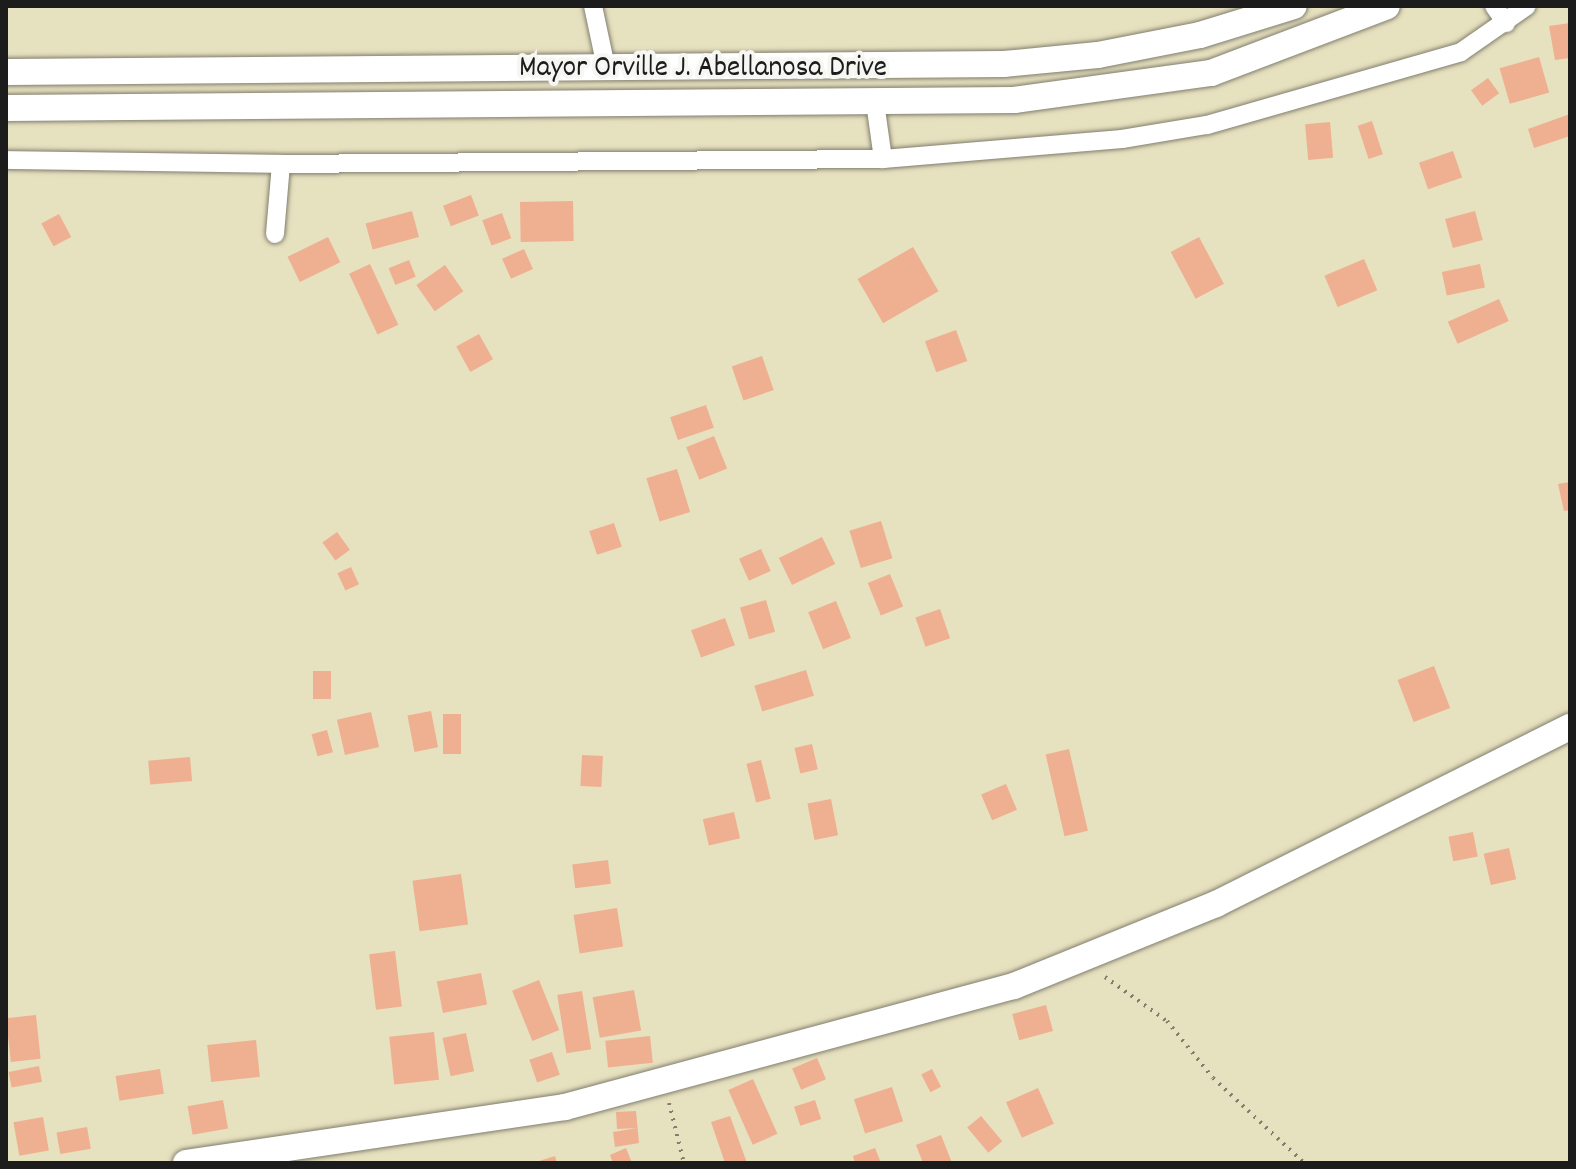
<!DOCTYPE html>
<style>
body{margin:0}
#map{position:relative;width:1576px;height:1169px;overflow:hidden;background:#e6e1bf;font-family:Dekko,sans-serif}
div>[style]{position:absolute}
.building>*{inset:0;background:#eeb091;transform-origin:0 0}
.path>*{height:4px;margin-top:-2px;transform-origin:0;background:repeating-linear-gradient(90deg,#817e6e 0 2px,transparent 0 8px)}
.roads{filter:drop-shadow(0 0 2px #817e6e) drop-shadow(0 0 2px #817e6e)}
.street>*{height:18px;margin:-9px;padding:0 9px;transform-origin:9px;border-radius:9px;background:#fff}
.secondary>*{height:26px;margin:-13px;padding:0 13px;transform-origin:13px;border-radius:13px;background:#fff}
span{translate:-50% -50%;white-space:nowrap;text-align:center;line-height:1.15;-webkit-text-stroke:8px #f6f6f2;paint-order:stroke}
.street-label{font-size:30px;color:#1c1c1c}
.frame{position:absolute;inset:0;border:8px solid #1c1c1c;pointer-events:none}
</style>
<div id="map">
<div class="building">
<div style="clip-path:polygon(1570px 23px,1570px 58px,1555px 60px,1549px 26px)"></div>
<div style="left:1539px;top:57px;width:37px;height:41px;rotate:74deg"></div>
<div style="left:1488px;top:78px;width:19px;height:21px;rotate:54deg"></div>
<div style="clip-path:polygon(1570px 114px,1570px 136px,1534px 148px,1528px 129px)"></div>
<div style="left:1372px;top:121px;width:35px;height:15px;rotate:72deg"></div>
<div style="left:1330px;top:122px;width:36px;height:25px;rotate:85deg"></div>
<div style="left:1453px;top:151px;width:28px;height:36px;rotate:71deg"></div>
<div style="left:471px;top:195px;width:22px;height:30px;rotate:69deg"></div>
<div style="left:573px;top:201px;width:40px;height:53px;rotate:89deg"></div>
<div style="left:412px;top:211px;width:27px;height:48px;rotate:75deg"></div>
<div style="left:1475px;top:211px;width:30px;height:31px;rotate:75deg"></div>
<div style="left:502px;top:213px;width:27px;height:21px;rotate:70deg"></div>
<div style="left:59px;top:214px;width:26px;height:20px;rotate:62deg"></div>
<div style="left:328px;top:237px;width:28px;height:45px;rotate:64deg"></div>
<div style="left:1199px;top:237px;width:53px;height:32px;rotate:62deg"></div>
<div style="left:913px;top:247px;width:51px;height:64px;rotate:60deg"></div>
<div style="left:524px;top:249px;width:22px;height:24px;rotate:66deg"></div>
<div style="left:1364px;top:259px;width:34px;height:43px;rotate:67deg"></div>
<div style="left:409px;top:260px;width:18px;height:22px;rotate:68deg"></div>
<div style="left:370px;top:264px;width:67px;height:23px;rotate:65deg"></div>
<div style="left:1480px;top:264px;width:24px;height:39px;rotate:78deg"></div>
<div style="left:445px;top:265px;width:32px;height:35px;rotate:55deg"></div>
<div style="left:1499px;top:299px;width:24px;height:56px;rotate:66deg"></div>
<div style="left:956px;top:330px;width:33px;height:33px;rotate:70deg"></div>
<div style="left:479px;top:334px;width:29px;height:26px;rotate:61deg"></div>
<div style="left:762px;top:356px;width:36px;height:32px;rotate:71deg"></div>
<div style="left:706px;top:405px;width:24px;height:38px;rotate:71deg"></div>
<div style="left:714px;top:436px;width:35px;height:30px;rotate:68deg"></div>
<div style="left:677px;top:469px;width:45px;height:32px;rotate:73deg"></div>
<div style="clip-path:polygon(1570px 482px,1570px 510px,1564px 511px,1558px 484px)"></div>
<div style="left:881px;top:521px;width:39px;height:33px;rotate:73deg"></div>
<div style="left:614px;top:523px;width:25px;height:26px;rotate:72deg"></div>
<div style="left:337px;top:532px;width:22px;height:18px;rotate:54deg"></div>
<div style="left:822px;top:537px;width:30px;height:48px;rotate:64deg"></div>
<div style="left:761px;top:549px;width:24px;height:24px;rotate:66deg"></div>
<div style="left:351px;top:567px;width:19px;height:15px;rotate:65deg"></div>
<div style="left:890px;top:574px;width:35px;height:24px;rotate:68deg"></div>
<div style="left:766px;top:600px;width:33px;height:27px;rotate:74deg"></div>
<div style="left:836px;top:601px;width:40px;height:30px;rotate:68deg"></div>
<div style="left:940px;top:609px;width:31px;height:26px;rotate:71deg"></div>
<div style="left:725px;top:618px;width:29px;height:36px;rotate:70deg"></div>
<div style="left:1434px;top:666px;width:45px;height:39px;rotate:69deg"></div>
<div style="left:806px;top:670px;width:27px;height:54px;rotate:73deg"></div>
<div style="left:313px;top:671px;width:18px;height:28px"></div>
<div style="left:431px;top:711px;width:37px;height:24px;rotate:79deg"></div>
<div style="left:371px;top:712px;width:36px;height:35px;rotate:77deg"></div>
<div style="left:443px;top:714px;width:18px;height:40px"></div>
<div style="left:327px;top:730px;width:23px;height:16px;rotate:75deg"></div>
<div style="left:812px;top:744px;width:26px;height:18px;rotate:77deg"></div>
<div style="left:1069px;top:749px;width:84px;height:24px;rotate:77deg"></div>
<div style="left:582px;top:755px;width:21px;height:31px;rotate:3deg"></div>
<div style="left:190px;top:757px;width:24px;height:42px;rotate:85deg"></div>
<div style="left:761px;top:760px;width:40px;height:15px;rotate:76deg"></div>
<div style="left:1006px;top:784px;width:28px;height:27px;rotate:67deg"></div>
<div style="left:831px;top:799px;width:37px;height:24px;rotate:79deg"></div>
<div style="left:734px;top:812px;width:27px;height:32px;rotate:77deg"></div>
<div style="left:1473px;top:832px;width:25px;height:25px;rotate:79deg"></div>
<div style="left:1509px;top:848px;width:32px;height:26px;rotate:77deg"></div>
<div style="left:608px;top:860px;width:24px;height:36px;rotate:83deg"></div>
<div style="left:461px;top:874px;width:51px;height:49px;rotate:82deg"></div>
<div style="left:617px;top:908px;width:39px;height:44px;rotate:81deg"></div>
<div style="left:395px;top:951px;width:56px;height:26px;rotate:83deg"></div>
<div style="left:481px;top:973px;width:32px;height:45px;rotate:79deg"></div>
<div style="left:539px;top:980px;width:54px;height:29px;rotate:68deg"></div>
<div style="left:634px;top:990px;width:41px;height:42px;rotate:80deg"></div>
<div style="left:582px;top:991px;width:59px;height:25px;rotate:81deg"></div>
<div style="left:1046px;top:1005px;width:27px;height:35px;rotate:75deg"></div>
<div style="left:36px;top:1015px;width:44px;height:30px;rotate:84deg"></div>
<div style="left:434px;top:1032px;width:48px;height:45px;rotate:84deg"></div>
<div style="left:466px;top:1033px;width:39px;height:24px;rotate:78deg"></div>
<div style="left:650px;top:1036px;width:27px;height:45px;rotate:84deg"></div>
<div style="left:256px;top:1040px;width:37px;height:49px;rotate:84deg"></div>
<div style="left:552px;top:1052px;width:24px;height:24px;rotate:71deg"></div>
<div style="left:817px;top:1058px;width:23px;height:27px;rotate:67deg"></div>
<div style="left:39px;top:1066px;width:16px;height:31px;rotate:79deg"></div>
<div style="left:160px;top:1069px;width:25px;height:45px;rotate:81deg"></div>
<div style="left:932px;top:1069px;width:20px;height:12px;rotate:63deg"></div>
<div style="left:753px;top:1079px;width:60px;height:27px;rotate:66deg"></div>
<div style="left:892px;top:1087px;width:36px;height:40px;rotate:72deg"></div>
<div style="left:1038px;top:1088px;width:39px;height:35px;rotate:66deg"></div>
<div style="left:223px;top:1100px;width:29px;height:36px;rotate:80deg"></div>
<div style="left:815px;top:1100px;width:20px;height:22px;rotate:72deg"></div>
<div style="clip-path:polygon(636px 1111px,639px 1143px,615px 1147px,613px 1132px,637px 1128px,617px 1129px,616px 1112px)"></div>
<div style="clip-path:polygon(730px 1116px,747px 1163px,725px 1163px,711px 1122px)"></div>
<div style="left:981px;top:1116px;width:33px;height:18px;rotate:50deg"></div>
<div style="left:43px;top:1117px;width:34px;height:30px;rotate:80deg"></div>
<div style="left:87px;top:1127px;width:22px;height:31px;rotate:80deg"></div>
<div style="clip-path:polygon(941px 1135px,952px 1163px,923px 1163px,916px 1145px)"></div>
<div style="clip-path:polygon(626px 1148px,632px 1163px,613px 1163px,610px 1155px)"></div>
<div style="clip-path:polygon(875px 1148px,881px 1163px,855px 1163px,853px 1156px)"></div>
<div style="clip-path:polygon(555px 1156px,557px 1163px,536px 1163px,536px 1162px)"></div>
</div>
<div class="path">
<div style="left:1105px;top:977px;width:76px;rotate:35.4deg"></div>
<div style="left:1167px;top:1021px;width:73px;rotate:51.1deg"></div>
<div style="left:1213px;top:1078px;width:125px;rotate:43deg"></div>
<div style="left:669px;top:1103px;width:62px;rotate:76deg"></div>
</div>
<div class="roads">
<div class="street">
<div style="left:593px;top:6px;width:62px;rotate:78deg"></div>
<div style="left:1494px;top:6px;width:21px;rotate:55deg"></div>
<div style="left:883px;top:159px;width:240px;rotate:-4.8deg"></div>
<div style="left:1122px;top:139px;width:86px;rotate:-9.4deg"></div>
<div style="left:1207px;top:125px;width:264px;rotate:-16deg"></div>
<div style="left:1461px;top:52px;width:80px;rotate:-34.9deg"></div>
<div style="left:6px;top:160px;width:275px;rotate:0.8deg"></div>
<div style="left:275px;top:234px;width:70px;rotate:-85.1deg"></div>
<div style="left:281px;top:164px;width:602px;rotate:-0.48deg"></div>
<div style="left:883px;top:159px;width:58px;rotate:-98deg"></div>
</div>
<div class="secondary">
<div style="left:6px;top:72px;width:998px;rotate:-0.46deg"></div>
<div style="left:1004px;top:64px;width:94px;rotate:-5.5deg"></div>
<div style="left:1098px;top:55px;width:104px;rotate:-11.1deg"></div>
<div style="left:1200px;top:35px;width:98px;rotate:-17.1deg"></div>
<div style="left:6px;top:108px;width:1008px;rotate:-0.45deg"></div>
<div style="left:1014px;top:100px;width:199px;rotate:-7.8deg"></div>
<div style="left:1211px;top:73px;width:188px;rotate:-20.8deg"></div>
<div style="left:186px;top:1163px;width:383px;rotate:-8.4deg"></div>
<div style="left:565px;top:1107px;width:465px;rotate:-15.1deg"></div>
<div style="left:1014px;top:986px;width:218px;rotate:-22.1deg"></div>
<div style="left:1216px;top:904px;width:396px;rotate:-26.6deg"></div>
</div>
</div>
<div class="street-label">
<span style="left:703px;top:70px">Mayor Orville J. Abellanosa Drive</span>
</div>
<div class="frame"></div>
</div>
